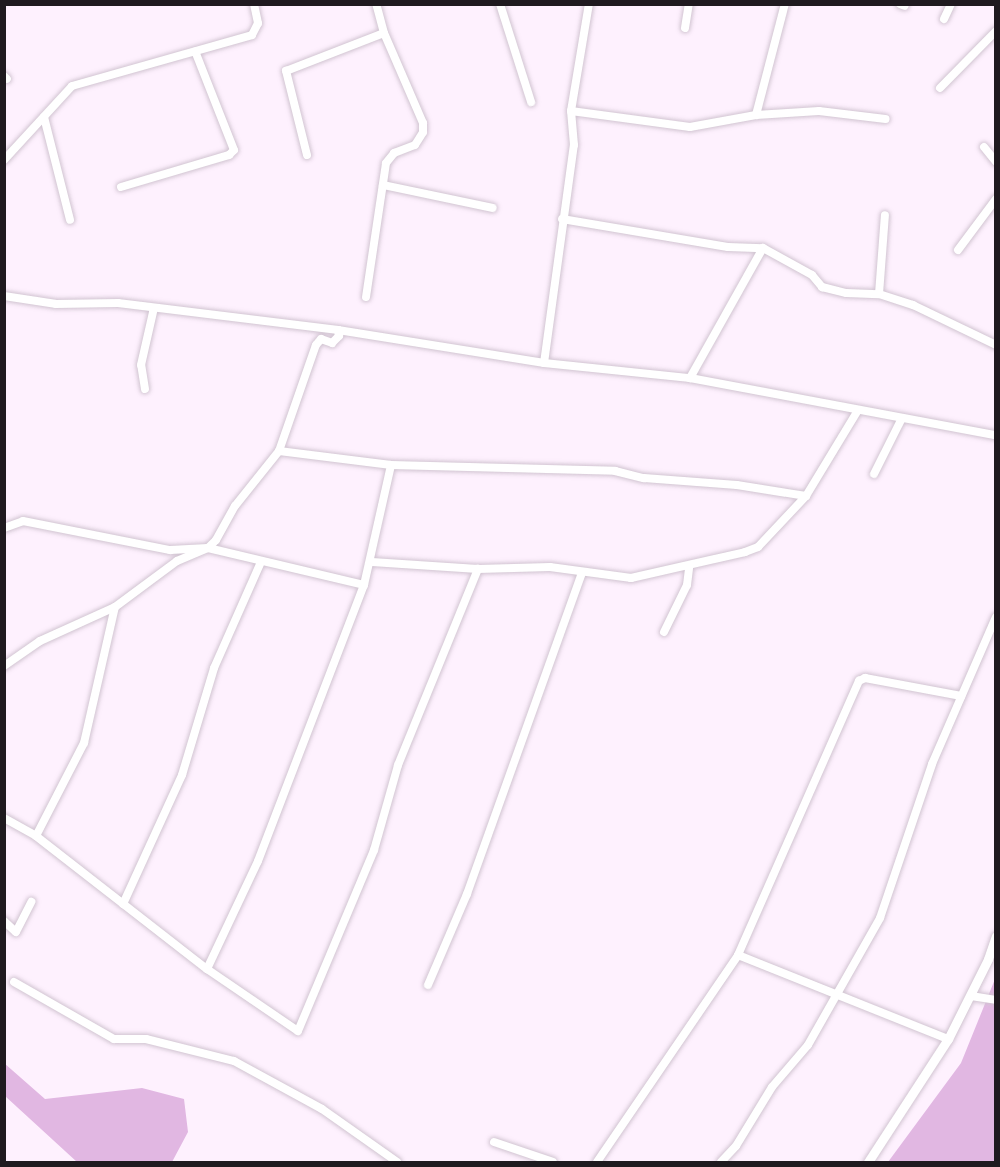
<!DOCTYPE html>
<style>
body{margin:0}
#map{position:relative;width:1000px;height:1167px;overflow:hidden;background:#fef1fe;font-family:Overpass,sans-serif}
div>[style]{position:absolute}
.green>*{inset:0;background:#e1b7e2}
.roads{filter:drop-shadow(0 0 2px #d1c4d1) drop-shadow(0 0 2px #d1c4d1)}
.minor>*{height:8px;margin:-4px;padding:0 4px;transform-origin:4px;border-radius:4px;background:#fff}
.tertiary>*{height:9px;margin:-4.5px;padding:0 4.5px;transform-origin:4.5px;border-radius:4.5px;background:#fff}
span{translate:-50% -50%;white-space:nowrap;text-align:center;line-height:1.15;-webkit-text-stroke:4.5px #fff;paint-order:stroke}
.frame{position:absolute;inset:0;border:6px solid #1f1a1f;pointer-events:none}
</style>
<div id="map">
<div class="green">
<div style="clip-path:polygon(995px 979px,995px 1162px,888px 1162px,961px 1063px)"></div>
<div style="clip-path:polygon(4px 1063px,45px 1099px,142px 1088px,184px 1099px,188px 1132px,172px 1162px,77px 1162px,5px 1096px)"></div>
</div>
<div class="roads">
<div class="minor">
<div style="left:500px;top:4px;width:103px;rotate:72.4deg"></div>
<div style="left:900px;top:4px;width:5px;rotate:22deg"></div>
<div style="left:944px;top:19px;width:17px;rotate:-65deg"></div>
<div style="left:685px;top:28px;width:24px;rotate:-81deg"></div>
<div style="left:4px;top:76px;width:4px;rotate:45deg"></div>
<div style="left:940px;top:88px;width:80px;rotate:-45.5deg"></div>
<div style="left:571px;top:111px;width:120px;rotate:7.7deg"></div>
<div style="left:690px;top:127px;width:67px;rotate:-10.3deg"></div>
<div style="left:756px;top:115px;width:63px;rotate:-3.6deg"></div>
<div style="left:819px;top:111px;width:67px;rotate:6.8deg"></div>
<div style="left:756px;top:115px;width:115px;rotate:-75.4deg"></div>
<div style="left:44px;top:117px;width:106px;rotate:75.8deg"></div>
<div style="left:984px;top:147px;width:19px;rotate:51deg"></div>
<div style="left:307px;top:155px;width:87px;rotate:-104deg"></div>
<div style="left:286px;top:71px;width:105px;rotate:-21.2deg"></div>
<div style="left:4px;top:160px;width:100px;rotate:-47.4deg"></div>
<div style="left:72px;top:86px;width:187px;rotate:-15.8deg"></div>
<div style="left:252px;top:35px;width:13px;rotate:-63deg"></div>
<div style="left:258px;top:23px;width:19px;rotate:-102deg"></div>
<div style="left:383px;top:185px;width:112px;rotate:11.8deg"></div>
<div style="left:121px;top:187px;width:113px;rotate:-16.5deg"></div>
<div style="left:229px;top:155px;width:7px;rotate:-45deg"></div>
<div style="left:234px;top:150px;width:106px;rotate:-111.5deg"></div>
<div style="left:562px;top:219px;width:168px;rotate:9.6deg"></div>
<div style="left:728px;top:247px;width:35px;rotate:2deg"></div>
<div style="left:763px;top:248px;width:56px;rotate:28.9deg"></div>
<div style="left:812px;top:275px;width:16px;rotate:50deg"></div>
<div style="left:822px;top:287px;width:25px;rotate:14deg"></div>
<div style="left:846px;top:293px;width:33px;rotate:2deg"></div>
<div style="left:879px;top:294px;width:36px;rotate:18deg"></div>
<div style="left:913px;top:305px;width:92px;rotate:25.7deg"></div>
<div style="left:958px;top:250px;width:64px;rotate:-53.3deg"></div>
<div style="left:879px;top:294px;width:79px;rotate:-85.7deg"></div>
<div style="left:4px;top:296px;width:53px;rotate:8.7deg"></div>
<div style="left:56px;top:304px;width:62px;rotate:-0.9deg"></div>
<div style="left:118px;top:303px;width:222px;rotate:7deg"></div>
<div style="left:338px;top:330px;width:209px;rotate:9.1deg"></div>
<div style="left:544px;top:363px;width:147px;rotate:5.9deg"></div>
<div style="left:690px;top:378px;width:311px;rotate:10.6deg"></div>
<div style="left:366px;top:297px;width:135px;rotate:-81.5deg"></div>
<div style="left:386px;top:163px;width:13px;rotate:-51deg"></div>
<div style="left:394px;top:153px;width:22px;rotate:-21deg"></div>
<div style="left:415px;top:145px;width:15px;rotate:-58deg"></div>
<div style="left:423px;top:132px;width:9px;rotate:-90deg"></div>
<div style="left:423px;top:123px;width:98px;rotate:-113.4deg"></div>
<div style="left:384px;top:33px;width:30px;rotate:-105deg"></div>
<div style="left:544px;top:363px;width:220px;rotate:-82.2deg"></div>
<div style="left:574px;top:145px;width:34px;rotate:-95deg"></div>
<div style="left:571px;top:111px;width:109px;rotate:-80.5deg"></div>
<div style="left:690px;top:378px;width:149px;rotate:-60.7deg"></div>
<div style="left:145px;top:389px;width:24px;rotate:-99deg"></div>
<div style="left:141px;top:365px;width:58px;rotate:-77.2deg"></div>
<div style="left:279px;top:451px;width:113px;rotate:7.1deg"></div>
<div style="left:391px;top:465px;width:224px;rotate:1.5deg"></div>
<div style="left:615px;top:471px;width:30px;rotate:14deg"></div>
<div style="left:644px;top:478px;width:93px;rotate:4.3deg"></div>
<div style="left:737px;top:485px;width:70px;rotate:9.1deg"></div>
<div style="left:874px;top:474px;width:60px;rotate:-63.4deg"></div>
<div style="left:4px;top:528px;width:20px;rotate:-20deg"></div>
<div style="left:23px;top:521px;width:150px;rotate:11.2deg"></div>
<div style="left:170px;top:550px;width:38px;rotate:-3deg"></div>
<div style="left:208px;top:548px;width:160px;rotate:13.3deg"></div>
<div style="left:372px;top:562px;width:106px;rotate:3.8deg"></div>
<div style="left:478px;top:569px;width:72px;rotate:-1.6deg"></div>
<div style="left:550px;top:567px;width:82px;rotate:7.7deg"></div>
<div style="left:631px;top:578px;width:117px;rotate:-12.8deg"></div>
<div style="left:745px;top:552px;width:14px;rotate:-21deg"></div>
<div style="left:758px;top:547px;width:70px;rotate:-46.7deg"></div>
<div style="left:806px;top:496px;width:100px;rotate:-58.8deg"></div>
<div style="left:664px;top:632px;width:52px;rotate:-63.9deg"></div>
<div style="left:687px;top:585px;width:17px;rotate:-83deg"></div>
<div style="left:4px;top:666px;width:44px;rotate:-34.8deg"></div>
<div style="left:40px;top:641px;width:82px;rotate:-24.4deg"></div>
<div style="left:115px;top:607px;width:77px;rotate:-36.6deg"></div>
<div style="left:177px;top:561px;width:34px;rotate:-23deg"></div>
<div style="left:208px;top:548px;width:11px;rotate:-45deg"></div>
<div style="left:216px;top:540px;width:39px;rotate:-61deg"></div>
<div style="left:235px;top:506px;width:70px;rotate:-51.3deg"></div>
<div style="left:279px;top:451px;width:112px;rotate:-70.8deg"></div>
<div style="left:316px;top:345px;width:8px;rotate:-50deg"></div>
<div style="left:321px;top:339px;width:12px;rotate:20deg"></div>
<div style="left:332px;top:343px;width:10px;rotate:-45deg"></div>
<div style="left:339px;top:336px;width:6px;rotate:-99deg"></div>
<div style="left:4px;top:818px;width:37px;rotate:29deg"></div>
<div style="left:36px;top:836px;width:217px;rotate:37.9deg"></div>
<div style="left:207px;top:969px;width:110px;rotate:34.3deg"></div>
<div style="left:298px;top:1031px;width:196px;rotate:-67.2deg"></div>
<div style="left:374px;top:850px;width:88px;rotate:-74.2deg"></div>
<div style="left:398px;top:765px;width:212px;rotate:-67.8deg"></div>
<div style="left:36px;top:836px;width:105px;rotate:-62.7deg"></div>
<div style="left:84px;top:743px;width:139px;rotate:-77.2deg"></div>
<div style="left:123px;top:904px;width:142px;rotate:-65.4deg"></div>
<div style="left:182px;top:775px;width:112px;rotate:-73.3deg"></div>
<div style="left:214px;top:668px;width:116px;rotate:-66.1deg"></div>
<div style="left:4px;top:921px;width:16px;rotate:43deg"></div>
<div style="left:16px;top:932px;width:34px;rotate:-63deg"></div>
<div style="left:738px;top:955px;width:226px;rotate:21.8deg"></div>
<div style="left:207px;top:969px;width:119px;rotate:-64.7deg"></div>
<div style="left:258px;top:861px;width:296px;rotate:-69deg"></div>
<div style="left:364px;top:585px;width:123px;rotate:-77.3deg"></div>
<div style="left:14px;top:982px;width:115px;rotate:29.7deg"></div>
<div style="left:114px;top:1039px;width:32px"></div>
<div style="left:146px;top:1039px;width:91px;rotate:14deg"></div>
<div style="left:234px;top:1061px;width:100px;rotate:28.6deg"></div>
<div style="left:322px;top:1109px;width:92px;rotate:35.2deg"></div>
<div style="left:428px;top:985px;width:99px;rotate:-66.8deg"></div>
<div style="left:467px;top:894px;width:341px;rotate:-70.3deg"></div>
<div style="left:971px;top:996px;width:25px;rotate:9deg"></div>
<div style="left:494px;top:1142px;width:62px;rotate:18.7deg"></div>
<div style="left:597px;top:1162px;width:250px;rotate:-55.7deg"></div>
<div style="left:738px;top:955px;width:300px;rotate:-66.2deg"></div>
<div style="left:859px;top:681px;width:7px;rotate:-27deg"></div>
<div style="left:865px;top:678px;width:98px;rotate:10.6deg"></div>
<div style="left:721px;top:1162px;width:22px;rotate:-47deg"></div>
<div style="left:736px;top:1146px;width:69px;rotate:-58.6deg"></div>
<div style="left:772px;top:1087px;width:55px;rotate:-49.4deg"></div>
<div style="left:808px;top:1045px;width:146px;rotate:-60.4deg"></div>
<div style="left:880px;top:918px;width:163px;rotate:-71.3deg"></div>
<div style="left:932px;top:764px;width:160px;rotate:-66.5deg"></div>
</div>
<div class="tertiary">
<div style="left:868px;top:1162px;width:147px;rotate:-57deg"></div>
<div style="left:948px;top:1039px;width:89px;rotate:-63.4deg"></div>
<div style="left:988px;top:959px;width:24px;rotate:-71deg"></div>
</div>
</div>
<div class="frame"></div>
</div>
